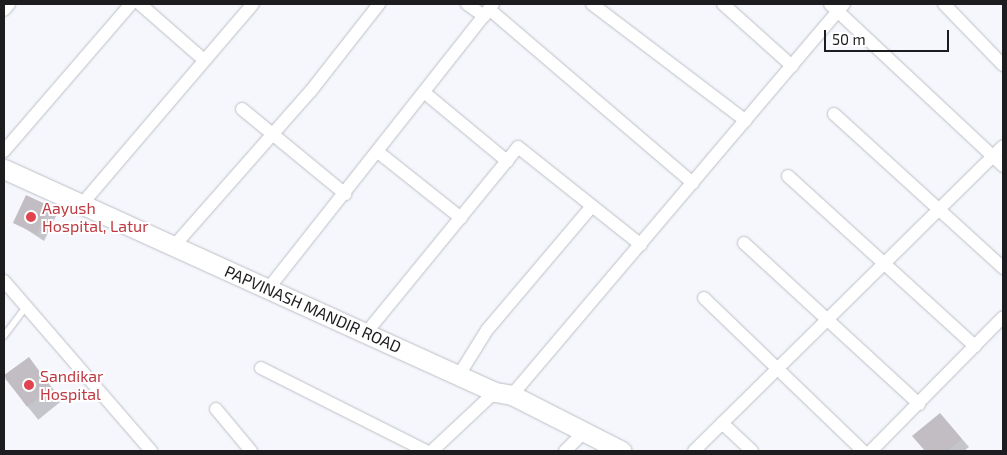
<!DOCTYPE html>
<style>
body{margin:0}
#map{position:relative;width:1007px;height:455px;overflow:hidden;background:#f5f7fd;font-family:"Exo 2",sans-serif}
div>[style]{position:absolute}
.shadow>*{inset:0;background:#0003;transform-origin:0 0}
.building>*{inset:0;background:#c2bdc2;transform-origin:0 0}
.roads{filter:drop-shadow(0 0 1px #bdbfc5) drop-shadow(0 0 1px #bdbfc5)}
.lane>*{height:6px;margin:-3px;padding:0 3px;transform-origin:3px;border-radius:3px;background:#fff}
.street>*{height:12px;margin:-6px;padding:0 6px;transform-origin:6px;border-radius:6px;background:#fff}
.secondary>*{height:19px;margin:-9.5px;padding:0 9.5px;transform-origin:9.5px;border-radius:9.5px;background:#fff}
.dots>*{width:14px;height:14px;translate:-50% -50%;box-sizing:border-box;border:2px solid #fff;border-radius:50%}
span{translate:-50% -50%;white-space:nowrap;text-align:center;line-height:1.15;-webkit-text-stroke:4px #fff;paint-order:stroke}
.health-label{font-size:16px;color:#be3a42}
.left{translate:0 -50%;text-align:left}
.street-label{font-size:16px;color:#1d1d20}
.frame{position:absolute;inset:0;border:5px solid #1d1d20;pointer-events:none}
.scale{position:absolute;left:824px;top:30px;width:125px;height:22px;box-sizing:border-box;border:2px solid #1d1d20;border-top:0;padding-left:6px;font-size:15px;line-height:18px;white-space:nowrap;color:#1d1d20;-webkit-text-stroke:4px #fff;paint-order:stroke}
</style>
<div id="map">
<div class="shadow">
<div style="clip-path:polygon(27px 196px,57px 214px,44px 241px,15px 222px)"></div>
<div style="left:29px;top:359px;width:53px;height:31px;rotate:51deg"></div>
<div style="clip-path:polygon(947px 422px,969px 447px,964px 451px,927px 451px,914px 436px)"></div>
</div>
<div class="building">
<div style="left:26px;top:195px;width:26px;height:31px;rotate:25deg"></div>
<div style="left:29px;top:357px;width:39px;height:31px;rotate:54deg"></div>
<div style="clip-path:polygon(940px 413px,962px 439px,948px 451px,925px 451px,912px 436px)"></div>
</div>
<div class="roads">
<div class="lane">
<div style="left:4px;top:336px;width:36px;rotate:-53deg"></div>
</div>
<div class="street">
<div style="left:140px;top:4px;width:85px;rotate:41.2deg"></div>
<div style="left:467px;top:4px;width:21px;rotate:35deg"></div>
<div style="left:592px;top:4px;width:193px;rotate:37.2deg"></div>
<div style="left:723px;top:4px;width:93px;rotate:41.9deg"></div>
<div style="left:830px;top:4px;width:237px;rotate:43.1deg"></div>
<div style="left:944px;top:4px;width:85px;rotate:46deg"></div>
<div style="left:489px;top:9px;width:268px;rotate:40.5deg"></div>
<div style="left:4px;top:10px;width:8px;rotate:-50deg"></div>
<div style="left:425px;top:93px;width:107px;rotate:39.7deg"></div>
<div style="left:242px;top:109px;width:134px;rotate:39.5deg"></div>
<div style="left:834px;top:114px;width:229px;rotate:42.3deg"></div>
<div style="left:4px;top:151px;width:194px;rotate:-49.2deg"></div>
<div style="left:378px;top:152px;width:106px;rotate:38.5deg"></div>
<div style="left:788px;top:176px;width:253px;rotate:42.3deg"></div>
<div style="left:82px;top:204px;width:263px;rotate:-49.5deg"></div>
<div style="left:744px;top:243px;width:238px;rotate:42.6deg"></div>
<div style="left:174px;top:246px;width:205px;rotate:-48.6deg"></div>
<div style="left:310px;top:92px;width:112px;rotate:-51.9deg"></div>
<div style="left:4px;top:281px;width:225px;rotate:49.1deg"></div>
<div style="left:268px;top:289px;width:363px;rotate:-51.7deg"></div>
<div style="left:704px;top:298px;width:221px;rotate:43.9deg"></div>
<div style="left:366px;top:333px;width:240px;rotate:-50.7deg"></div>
<div style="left:518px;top:147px;width:157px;rotate:38.5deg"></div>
<div style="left:261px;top:368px;width:185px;rotate:26.7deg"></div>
<div style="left:459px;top:375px;width:53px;rotate:-58.1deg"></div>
<div style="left:487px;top:330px;width:162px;rotate:-49.7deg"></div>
<div style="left:512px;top:395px;width:513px;rotate:-49.67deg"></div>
<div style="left:216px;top:409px;width:55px;rotate:50.2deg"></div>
<div style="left:722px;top:423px;width:41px;rotate:43deg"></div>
<div style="left:432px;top:451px;width:86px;rotate:-43.1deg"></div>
<div style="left:565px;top:451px;width:27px;rotate:-45deg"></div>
<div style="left:694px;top:451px;width:434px;rotate:-44.6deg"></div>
<div style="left:871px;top:451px;width:188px;rotate:-45.4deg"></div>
</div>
<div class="secondary">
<div style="left:4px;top:169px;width:539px;rotate:24.43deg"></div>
<div style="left:495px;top:392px;width:17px;rotate:10deg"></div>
<div style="left:512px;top:395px;width:123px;rotate:27deg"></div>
</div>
</div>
<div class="dots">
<div style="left:31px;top:217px;background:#e0444e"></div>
<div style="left:29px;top:385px;background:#e0444e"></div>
</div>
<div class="health-label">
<span class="left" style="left:42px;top:217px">Aayush<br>Hospital, Latur</span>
<span class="left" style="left:40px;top:385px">Sandikar<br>Hospital</span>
</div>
<div class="street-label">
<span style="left:313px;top:309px;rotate:24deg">PAPVINASH MANDIR ROAD</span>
</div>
<div class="frame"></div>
<div class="scale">50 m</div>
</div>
